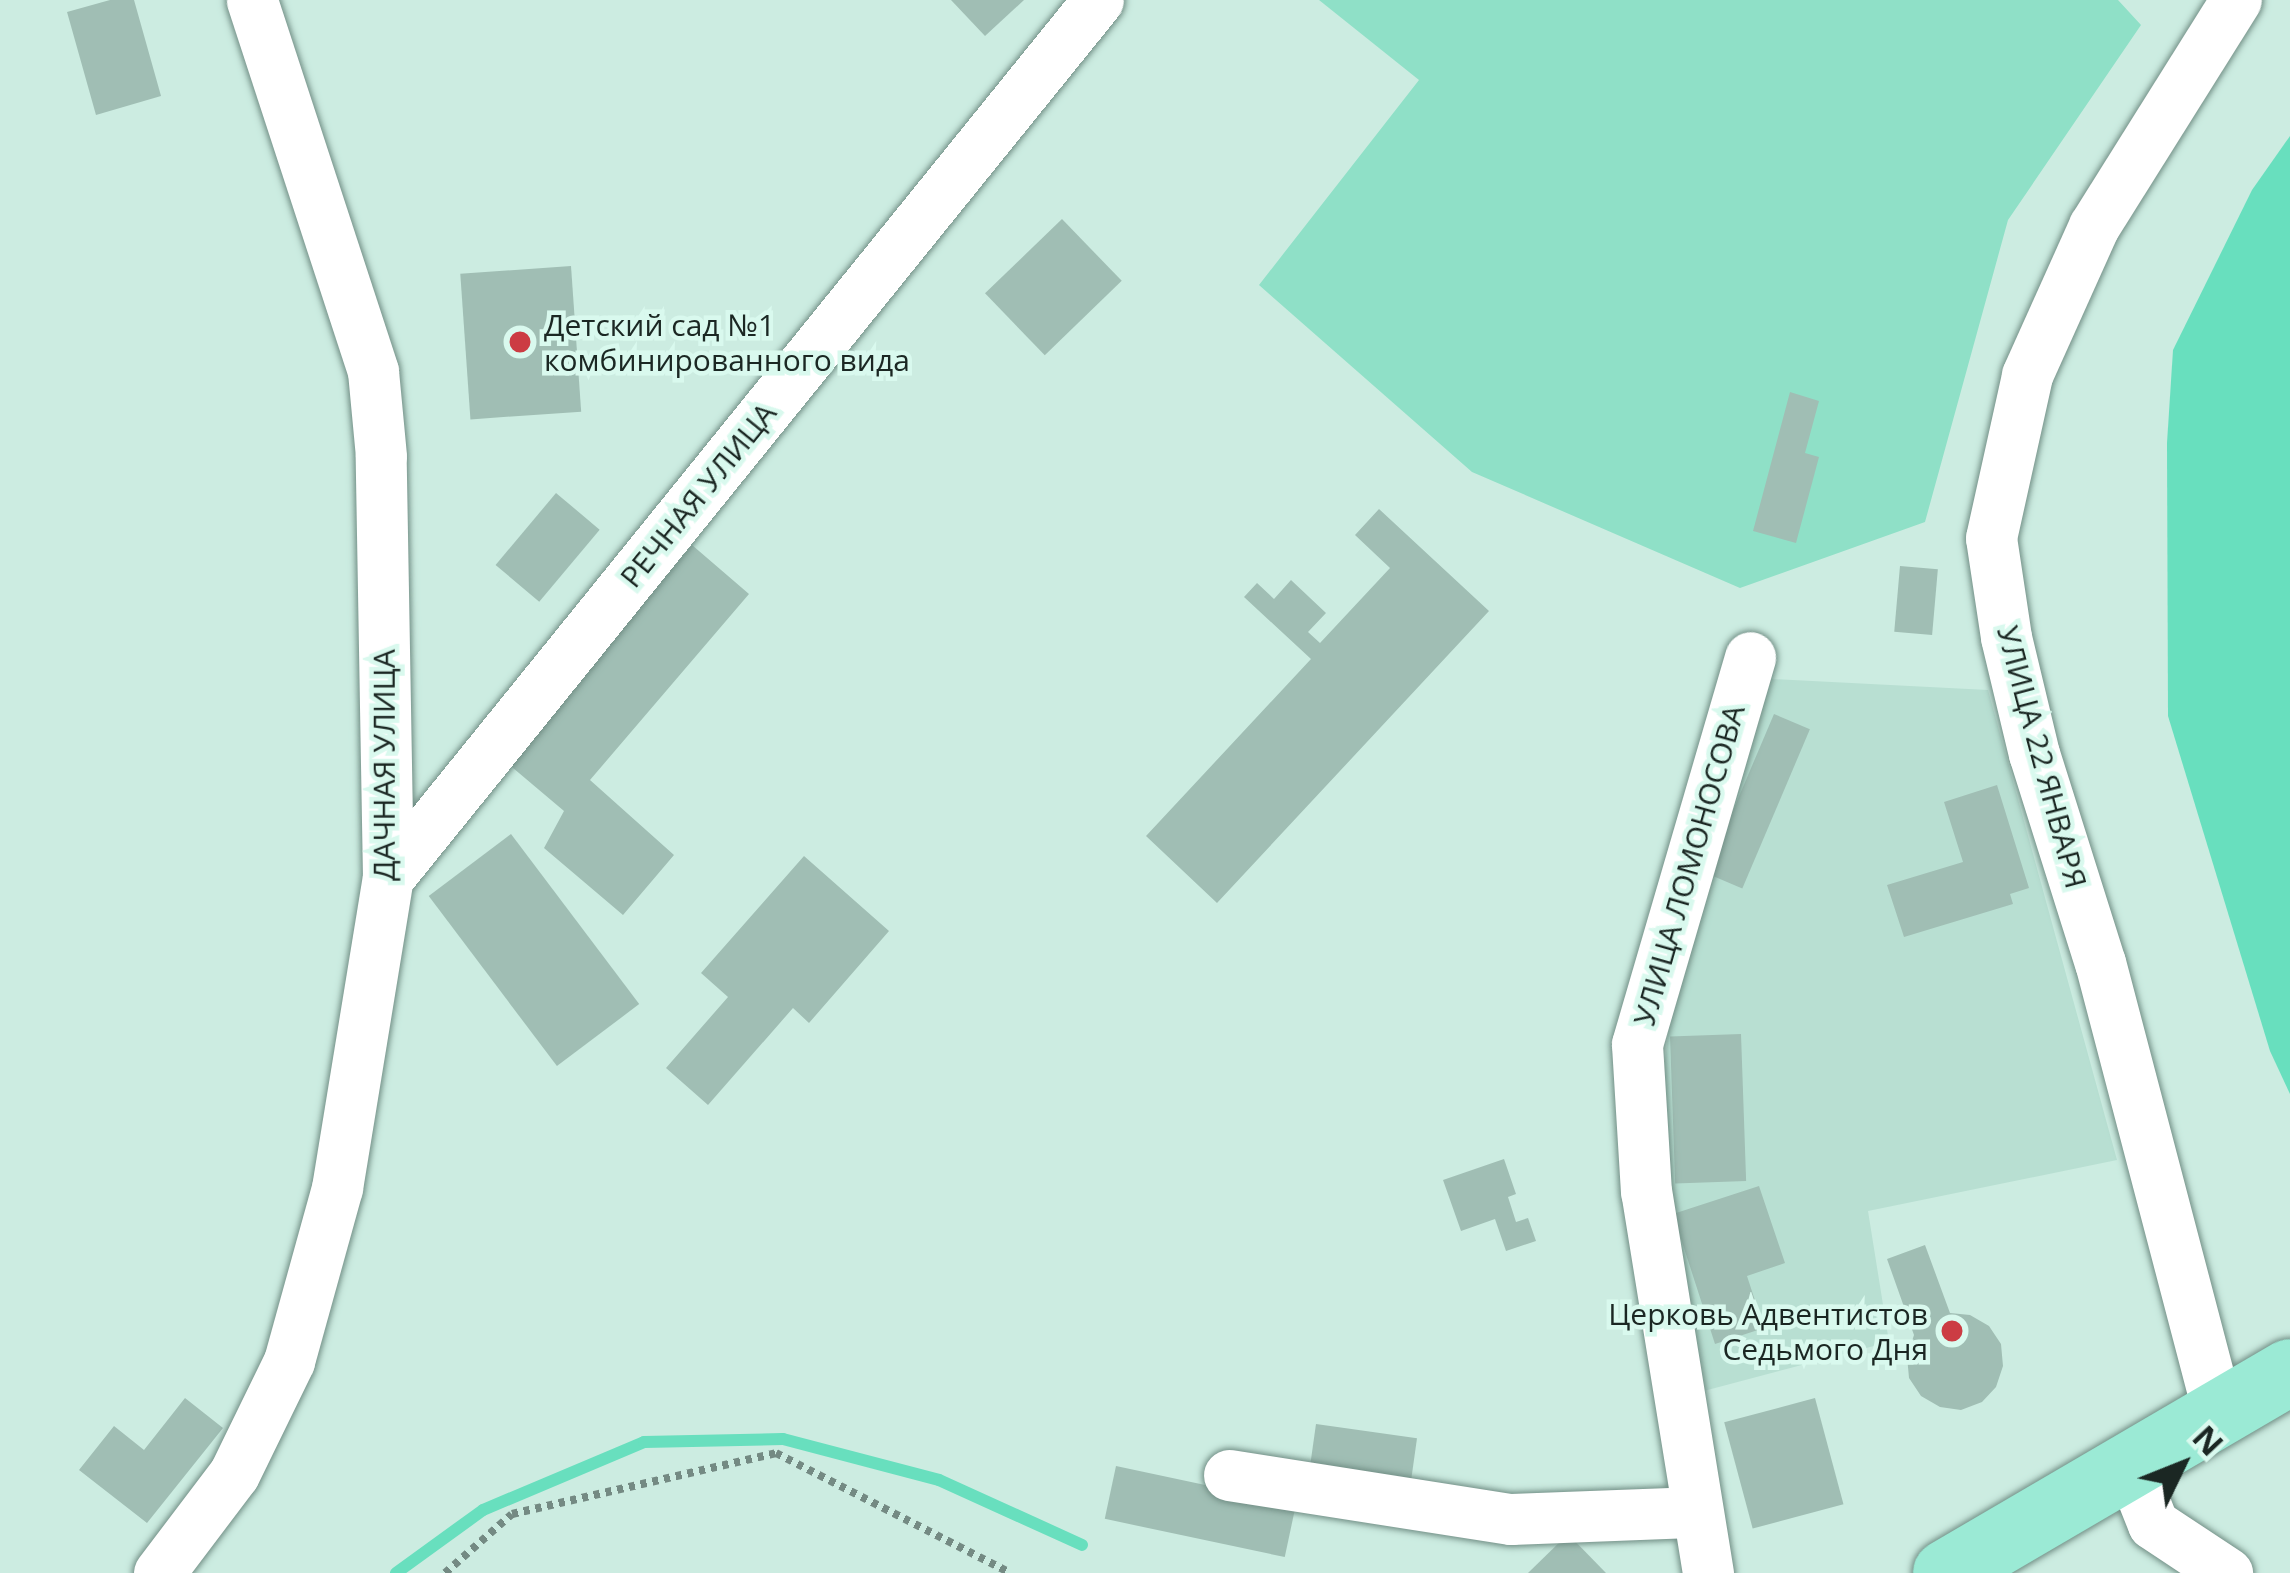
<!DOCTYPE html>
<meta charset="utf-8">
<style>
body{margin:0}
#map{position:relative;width:2290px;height:1573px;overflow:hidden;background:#ccece1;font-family:"Open Sans",sans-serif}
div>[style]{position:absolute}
.built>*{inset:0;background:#b8dfd2}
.green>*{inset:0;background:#8fe0c7}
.water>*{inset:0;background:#68dfbe}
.stream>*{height:12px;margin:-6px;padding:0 6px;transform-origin:6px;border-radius:6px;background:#68dfbe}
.building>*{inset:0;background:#a0beb4;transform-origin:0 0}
.path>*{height:8px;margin-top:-4px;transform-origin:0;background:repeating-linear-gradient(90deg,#748a83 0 6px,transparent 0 12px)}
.roads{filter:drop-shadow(0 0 3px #728f86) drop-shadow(0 0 3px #728f86)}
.minor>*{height:51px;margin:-25.5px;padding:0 25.5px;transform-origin:25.5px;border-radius:25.5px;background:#fff}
.major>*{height:66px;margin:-33px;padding:0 33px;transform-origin:33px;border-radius:33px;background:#9bead5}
.dots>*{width:33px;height:33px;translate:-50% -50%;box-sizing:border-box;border:6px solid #d9f9ee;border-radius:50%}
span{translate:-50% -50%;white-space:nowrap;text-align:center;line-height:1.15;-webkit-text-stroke:9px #d9f9ee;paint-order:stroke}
.poi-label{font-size:30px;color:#1b2723}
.left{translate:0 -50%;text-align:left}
.right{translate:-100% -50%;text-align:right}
.street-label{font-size:30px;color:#1b2723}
.north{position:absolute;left:2122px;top:1405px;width:120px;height:120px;-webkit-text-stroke:9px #d9f9ee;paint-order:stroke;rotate:47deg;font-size:33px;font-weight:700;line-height:48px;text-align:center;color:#1b2723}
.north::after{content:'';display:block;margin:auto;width:42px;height:54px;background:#1b2723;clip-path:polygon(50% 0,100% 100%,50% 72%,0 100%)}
</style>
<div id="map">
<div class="built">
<div style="clip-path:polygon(1771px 679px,1988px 690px,2117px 1160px,1868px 1211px,1889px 1342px,1700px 1392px,1659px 1114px,1671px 1009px)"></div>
</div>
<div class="green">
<div style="clip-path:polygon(1319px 0,2118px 0,2141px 25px,2008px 220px,1925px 522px,1740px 588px,1472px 472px,1259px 285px,1419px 80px)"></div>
</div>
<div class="water">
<div style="clip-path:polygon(2290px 136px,2290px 1094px,2270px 1051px,2168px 716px,2167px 443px,2173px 350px,2252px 190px)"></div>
</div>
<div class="stream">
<div style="left:396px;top:1573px;width:107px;rotate:-35.9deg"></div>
<div style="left:483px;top:1510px;width:175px;rotate:-22.9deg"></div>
<div style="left:644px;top:1442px;width:139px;rotate:-1.2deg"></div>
<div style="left:783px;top:1439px;width:161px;rotate:14.7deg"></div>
<div style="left:939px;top:1480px;width:157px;rotate:24.4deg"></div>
</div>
<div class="building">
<div style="clip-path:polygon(110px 0,134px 0,161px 96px,96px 115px,67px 12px)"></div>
<div style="clip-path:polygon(951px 0,1024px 0,985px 36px)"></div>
<div style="left:1062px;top:219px;width:86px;height:107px;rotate:46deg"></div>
<div style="left:571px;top:266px;width:146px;height:111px;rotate:86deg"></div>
<div style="clip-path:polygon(1790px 392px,1819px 401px,1805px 453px,1819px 457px,1796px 543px,1753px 531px)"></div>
<div style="left:556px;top:493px;width:57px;height:94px;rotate:40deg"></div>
<div style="clip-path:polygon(1379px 509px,1489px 611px,1217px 903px,1146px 836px,1311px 659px,1244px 597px,1257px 583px,1274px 599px,1291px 580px,1326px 613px,1308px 632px,1320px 643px,1390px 568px,1355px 535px)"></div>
<div style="clip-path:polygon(692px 545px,749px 594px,590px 780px,674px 855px,623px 915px,544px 848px,564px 811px,506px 762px)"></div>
<div style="left:1900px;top:566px;width:38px;height:66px;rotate:5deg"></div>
<div style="left:1774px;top:714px;width:39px;height:173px;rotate:23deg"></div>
<div style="clip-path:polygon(1997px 785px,2029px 888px,2010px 894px,2013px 904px,1904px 937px,1887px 885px,1963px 862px,1944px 802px)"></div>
<div style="left:511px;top:834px;width:213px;height:103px;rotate:53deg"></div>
<div style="clip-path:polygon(804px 856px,889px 931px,809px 1023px,793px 1008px,708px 1105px,666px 1068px,728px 997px,701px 973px)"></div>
<div style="left:1741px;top:1034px;width:147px;height:71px;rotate:88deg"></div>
<div style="clip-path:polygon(1504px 1159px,1516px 1194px,1508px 1197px,1516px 1222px,1528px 1218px,1536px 1241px,1506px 1251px,1495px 1219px,1461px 1231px,1443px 1180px)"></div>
<div style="clip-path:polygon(1759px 1186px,1785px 1263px,1747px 1276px,1764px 1328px,1715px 1344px,1673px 1214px)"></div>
<div style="clip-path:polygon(1925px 1245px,1950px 1313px,1970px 1315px,1989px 1326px,2001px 1344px,2003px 1366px,1996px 1387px,1982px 1402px,1961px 1410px,1940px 1407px,1921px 1396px,1909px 1378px,1907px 1356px,1914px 1335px,1887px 1259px)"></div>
<div style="clip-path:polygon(185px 1398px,223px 1428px,147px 1523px,79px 1470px,114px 1426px,144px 1450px)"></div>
<div style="left:1815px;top:1398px;width:110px;height:94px;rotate:75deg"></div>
<div style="left:1316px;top:1424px;width:102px;height:44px;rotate:8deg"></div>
<div style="left:1116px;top:1466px;width:184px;height:54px;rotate:12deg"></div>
<div style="clip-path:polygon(1568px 1534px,1606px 1573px,1528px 1573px)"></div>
</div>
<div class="path">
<div style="left:445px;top:1573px;width:89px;rotate:-41.4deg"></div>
<div style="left:512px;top:1514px;width:271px;rotate:-13deg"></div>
<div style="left:776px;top:1453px;width:263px;rotate:27.1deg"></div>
</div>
<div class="roads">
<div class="minor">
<div style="left:388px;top:878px;width:1129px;rotate:-51.04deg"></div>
<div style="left:2218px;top:1412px;width:464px;rotate:-104.7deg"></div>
<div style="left:2100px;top:963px;width:219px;rotate:-107.5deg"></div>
<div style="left:2034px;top:754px;width:120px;rotate:-103.5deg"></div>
<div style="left:2006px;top:637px;width:100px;rotate:-98.6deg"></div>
<div style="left:1991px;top:538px;width:167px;rotate:-77.5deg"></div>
<div style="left:2027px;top:375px;width:163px;rotate:-65.8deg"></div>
<div style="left:2094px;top:226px;width:267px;rotate:-57.9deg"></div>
<div style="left:2130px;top:1466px;width:62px;rotate:68.4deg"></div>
<div style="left:2153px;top:1524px;width:89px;rotate:33.5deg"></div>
<div style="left:1229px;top:1475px;width:285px;rotate:8.9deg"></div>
<div style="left:1511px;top:1519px;width:186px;rotate:-2.2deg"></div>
<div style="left:159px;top:1573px;width:124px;rotate:-52.9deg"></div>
<div style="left:234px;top:1474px;width:126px;rotate:-64deg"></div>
<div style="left:289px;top:1361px;width:180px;rotate:-74.5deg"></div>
<div style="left:337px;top:1188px;width:314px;rotate:-80.7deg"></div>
<div style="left:388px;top:878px;width:422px;rotate:-91deg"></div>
<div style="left:381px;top:456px;width:85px;rotate:-95.4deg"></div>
<div style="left:373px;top:371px;width:390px;rotate:-108.1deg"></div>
<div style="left:1708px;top:1573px;width:386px;rotate:-99.2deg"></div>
<div style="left:1646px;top:1192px;width:148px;rotate:-93.5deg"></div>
<div style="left:1637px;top:1044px;width:403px;rotate:-73.7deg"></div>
</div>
<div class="major">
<div style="left:1946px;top:1573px;width:398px;rotate:-30.3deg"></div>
</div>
</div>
<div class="dots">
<div style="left:520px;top:342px;background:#cc3c43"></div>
<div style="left:1952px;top:1331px;background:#cc3c43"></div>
</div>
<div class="poi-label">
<span class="left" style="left:544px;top:342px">Детский сад №1<br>комбинированного вида</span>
<span class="right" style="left:1928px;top:1331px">Церковь Адвентистов<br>Седьмого Дня</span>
</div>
<div class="street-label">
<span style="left:698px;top:495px;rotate:-51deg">РЕЧНАЯ УЛИЦА</span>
<span style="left:2042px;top:757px;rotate:75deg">УЛИЦА 22 ЯНВАРЯ</span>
<span style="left:384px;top:765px;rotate:-90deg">ДАЧНАЯ УЛИЦА</span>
<span style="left:1689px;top:865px;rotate:-74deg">УЛИЦА ЛОМОНОСОВА</span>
</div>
<div class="north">N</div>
</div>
